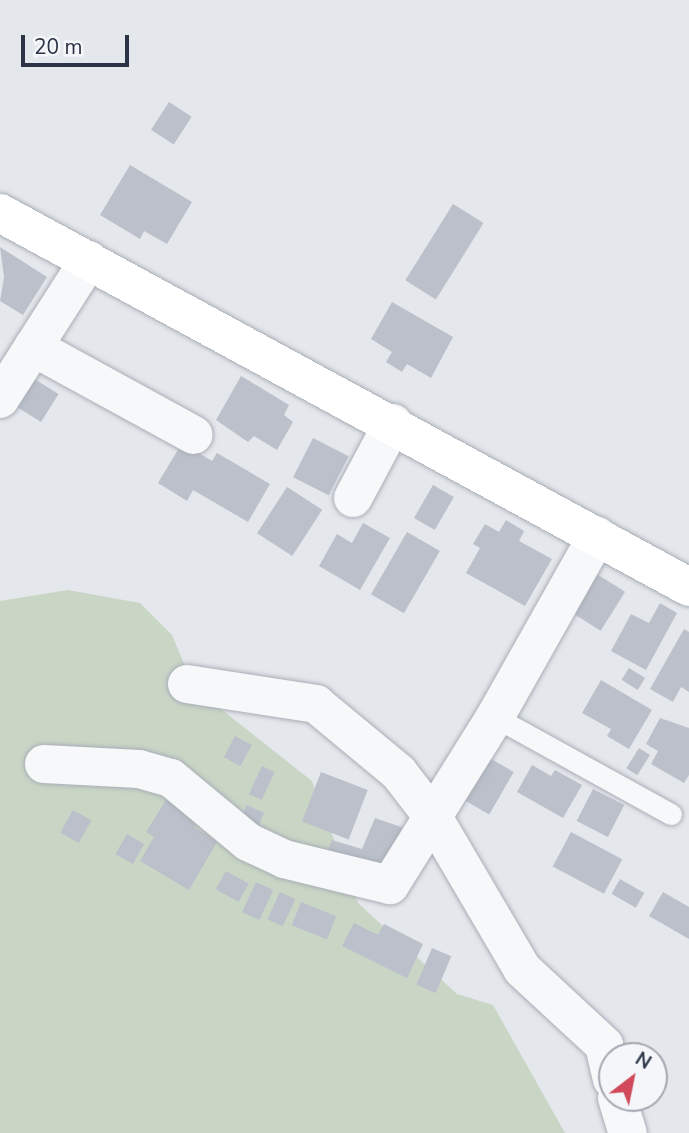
<!DOCTYPE html>
<style>
body{margin:0}
#map{position:relative;width:689px;height:1133px;overflow:hidden;background:#e4e7ec;font-family:"Nunito Sans",sans-serif}
div>[style]{position:absolute}
.green>*{inset:0;background:#c9d6c5}
.building>*{inset:0;background:#bbc0ca;transform-origin:0 0}
.roads{filter:drop-shadow(0 0 2px #a9aeb7) drop-shadow(0 0 2px #a9aeb7)}
.lane>*{height:21px;margin:-10.5px;padding:0 10.5px;transform-origin:10.5px;border-radius:10.5px;background:#f7f8fa}
.street>*{height:38px;margin:-19px;padding:0 19px;transform-origin:19px;border-radius:19px;background:#f7f8fa}
.secondary>*{height:38px;margin:-19px;padding:0 19px;transform-origin:19px;border-radius:19px;background:#fff}
span{translate:-50% -50%;white-space:nowrap;text-align:center;line-height:1.15;-webkit-text-stroke:5px #f4f6f9;paint-order:stroke}
.north{position:absolute;left:598px;top:1042px;width:70px;height:70px;box-sizing:border-box;background:#f4f6f9;border:2px solid #a4a8b1;border-radius:50%;rotate:32deg;font-size:19px;font-weight:700;line-height:28px;text-align:center;color:#2b3445}
.north::after{content:'';display:block;margin:auto;width:24px;height:32px;background:#d1495b;clip-path:polygon(50% 0,100% 100%,50% 72%,0 100%)}
.scale{position:absolute;left:21px;top:35px;width:108px;height:32px;box-sizing:border-box;border:4px solid #2b3445;border-top:0;padding-left:9px;font-size:21px;line-height:24px;white-space:nowrap;color:#2b3445;-webkit-text-stroke:5px #f4f6f9;paint-order:stroke}
</style>
<div id="map">
<div class="green">
<div style="clip-path:polygon(68px 590px,140px 603px,172px 635px,194px 688px,312px 781px,358px 903px,457px 994px,493px 1005px,565px 1133px,0 1133px,0 601px)"></div>
</div>
<div class="building">
<div style="left:169px;top:102px;width:27px;height:33px;rotate:33deg"></div>
<div style="clip-path:polygon(130px 165px,192px 202px,167px 244px,144px 231px,140px 239px,100px 215px)"></div>
<div style="left:453px;top:204px;width:36px;height:90px;rotate:32deg"></div>
<div style="clip-path:polygon(0 247px,47px 277px,23px 315px,0 301px,4px 277px)"></div>
<div style="clip-path:polygon(392px 302px,453px 337px,431px 378px,407px 364px,402px 372px,386px 362px,392px 352px,371px 339px)"></div>
<div style="left:28px;top:375px;width:36px;height:33px;rotate:32deg"></div>
<div style="clip-path:polygon(241px 376px,289px 405px,284px 415px,293px 422px,277px 450px,254px 436px,248px 442px,216px 420px)"></div>
<div style="left:313px;top:438px;width:40px;height:44px;rotate:27deg"></div>
<div style="clip-path:polygon(182px 443px,212px 461px,217px 453px,270px 484px,248px 522px,193px 490px,187px 501px,158px 483px)"></div>
<div style="left:433px;top:485px;width:24px;height:38px;rotate:30deg"></div>
<div style="left:287px;top:487px;width:42px;height:55px;rotate:33deg"></div>
<div style="clip-path:polygon(506px 520px,524px 531px,519px 541px,552px 559px,525px 606px,466px 573px,480px 548px,473px 544px,485px 524px,499px 532px)"></div>
<div style="clip-path:polygon(363px 523px,390px 538px,360px 590px,319px 566px,337px 534px,352px 543px)"></div>
<div style="left:407px;top:532px;width:38px;height:72px;rotate:30deg"></div>
<div style="left:592px;top:571px;width:39px;height:46px;rotate:32deg"></div>
<div style="clip-path:polygon(660px 603px,677px 613px,646px 670px,611px 651px,631px 614px,649px 623px)"></div>
<div style="clip-path:polygon(684px 629px,689px 632px,689px 692px,681px 687px,673px 702px,650px 689px)"></div>
<div style="left:629px;top:668px;width:19px;height:14px;rotate:32deg"></div>
<div style="clip-path:polygon(601px 680px,652px 710px,629px 749px,607px 736px,611px 729px,582px 713px)"></div>
<div style="clip-path:polygon(660px 718px,689px 728px,689px 775px,684px 783px,651px 764px,658px 751px,646px 744px)"></div>
<div style="left:235px;top:736px;width:19px;height:24px;rotate:28deg"></div>
<div style="left:639px;top:748px;width:13px;height:24px;rotate:32deg"></div>
<div style="left:486px;top:756px;width:32px;height:49px;rotate:30deg"></div>
<div style="clip-path:polygon(532px 765px,551px 776px,555px 770px,582px 785px,563px 818px,517px 792px)"></div>
<div style="left:262px;top:766px;width:14px;height:31px;rotate:25deg"></div>
<div style="left:321px;top:772px;width:50px;height:53px;rotate:21deg"></div>
<div style="left:593px;top:789px;width:35px;height:36px;rotate:27deg"></div>
<div style="clip-path:polygon(166px 800px,199px 820px,194px 827px,217px 842px,189px 890px,140px 861px,154px 837px,146px 832px)"></div>
<div style="left:247px;top:805px;width:19px;height:16px;rotate:25deg"></div>
<div style="left:73px;top:810px;width:21px;height:26px;rotate:29deg"></div>
<div style="clip-path:polygon(375px 818px,404px 828px,387px 874px,326px 855px,332px 840px,362px 849px)"></div>
<div style="left:571px;top:832px;width:58px;height:39px;rotate:28deg"></div>
<div style="left:127px;top:834px;width:20px;height:23px;rotate:30deg"></div>
<div style="left:226px;top:871px;width:26px;height:21px;rotate:29deg"></div>
<div style="left:620px;top:879px;width:28px;height:17px;rotate:30deg"></div>
<div style="left:256px;top:882px;width:19px;height:33px;rotate:25deg"></div>
<div style="left:280px;top:892px;width:17px;height:30px;rotate:25deg"></div>
<div style="clip-path:polygon(663px 892px,689px 907px,689px 939px,649px 916px)"></div>
<div style="left:301px;top:902px;width:38px;height:25px;rotate:22deg"></div>
<div style="clip-path:polygon(354px 923px,378px 935px,384px 924px,423px 944px,407px 978px,342px 946px)"></div>
<div style="left:432px;top:948px;width:21px;height:40px;rotate:23deg"></div>
</div>
<div class="roads">
<div class="lane">
<div style="left:495px;top:717px;width:201px;rotate:28.9deg"></div>
</div>
<div class="street">
<div style="left:33px;top:347px;width:183px;rotate:28.7deg"></div>
<div style="left:0;top:399px;width:165px;rotate:-57.4deg"></div>
<div style="left:353px;top:498px;width:85px;rotate:-61.9deg"></div>
<div style="left:187px;top:684px;width:131px;rotate:8.8deg"></div>
<div style="left:316px;top:704px;width:108px;rotate:39.7deg"></div>
<div style="left:399px;top:773px;width:56px;rotate:52.3deg"></div>
<div style="left:433px;top:817px;width:176px;rotate:59.6deg"></div>
<div style="left:522px;top:969px;width:112px;rotate:42.8deg"></div>
<div style="left:604px;top:1045px;width:35px;rotate:77deg"></div>
<div style="left:44px;top:764px;width:95px;rotate:3deg"></div>
<div style="left:139px;top:769px;width:33px;rotate:16deg"></div>
<div style="left:171px;top:778px;width:100px;rotate:39.7deg"></div>
<div style="left:248px;top:842px;width:40px;rotate:25deg"></div>
<div style="left:284px;top:859px;width:109px;rotate:13.8deg"></div>
<div style="left:390px;top:885px;width:198px;rotate:-58deg"></div>
<div style="left:495px;top:717px;width:208px;rotate:-60.6deg"></div>
<div style="left:617px;top:1098px;width:37px;rotate:73deg"></div>
</div>
<div class="secondary">
<div style="left:0;top:213px;width:784px;rotate:28.49deg"></div>
</div>
</div>
<div class="north">N</div>
<div class="scale">20 m</div>
</div>
